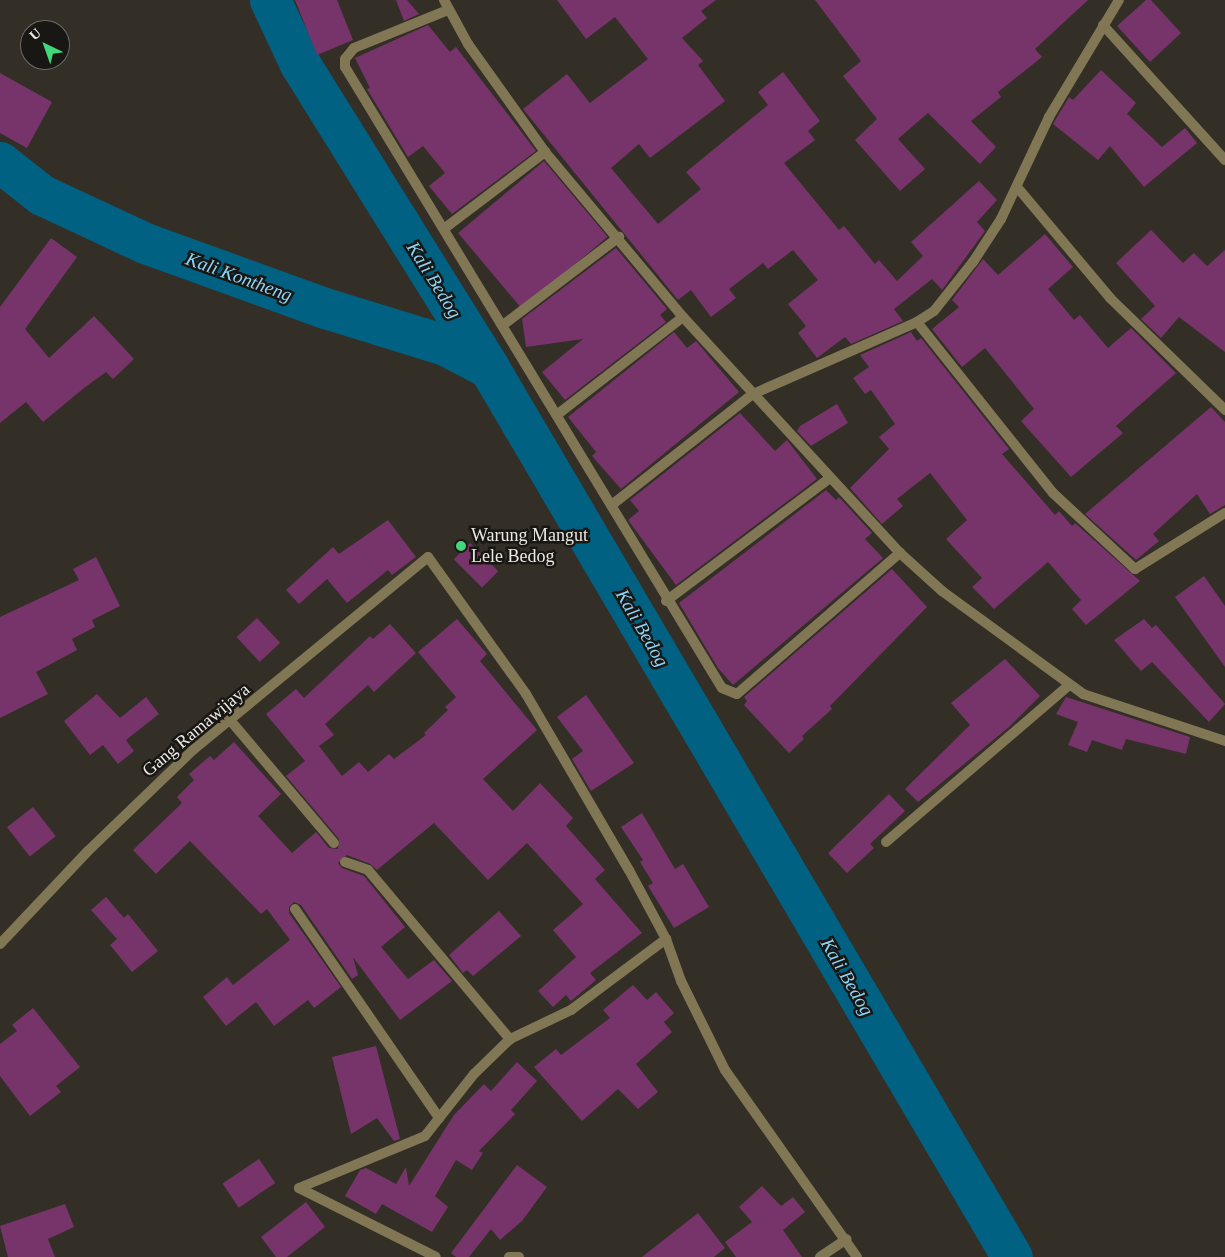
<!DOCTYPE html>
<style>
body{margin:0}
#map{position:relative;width:1225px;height:1257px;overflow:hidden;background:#332f27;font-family:"Times New Roman",serif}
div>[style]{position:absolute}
.river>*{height:41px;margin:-20.5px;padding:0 20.5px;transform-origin:20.5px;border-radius:20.5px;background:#016183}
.building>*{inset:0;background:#76346a;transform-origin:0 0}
.street>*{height:10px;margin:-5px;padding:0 5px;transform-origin:5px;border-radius:5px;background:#817754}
.dots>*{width:14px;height:14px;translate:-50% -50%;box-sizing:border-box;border:2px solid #191714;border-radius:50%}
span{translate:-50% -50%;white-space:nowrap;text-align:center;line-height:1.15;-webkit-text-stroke:5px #191714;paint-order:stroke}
.poi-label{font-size:18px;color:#ece9e4}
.left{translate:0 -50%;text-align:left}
.street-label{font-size:18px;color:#ece9e4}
.water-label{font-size:19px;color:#8cd4f8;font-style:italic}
.north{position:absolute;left:20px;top:20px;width:50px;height:50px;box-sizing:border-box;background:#191714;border:1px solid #6d6b67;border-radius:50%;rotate:318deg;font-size:14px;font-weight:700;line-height:20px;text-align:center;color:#ece9e4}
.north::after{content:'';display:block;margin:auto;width:18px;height:22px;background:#43d77b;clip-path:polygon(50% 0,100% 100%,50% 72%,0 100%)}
</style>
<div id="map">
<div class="river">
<div style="left:270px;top:0;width:71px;rotate:64.9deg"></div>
<div style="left:300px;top:64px;width:358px;rotate:58.1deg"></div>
<div style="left:489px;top:368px;width:1031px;rotate:59.53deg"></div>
<div style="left:0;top:162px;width:53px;rotate:38.2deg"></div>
<div style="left:42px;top:195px;width:114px;rotate:25deg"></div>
<div style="left:145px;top:243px;width:191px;rotate:19.9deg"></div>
<div style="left:325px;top:308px;width:126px;rotate:17.1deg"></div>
<div style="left:445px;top:345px;width:50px;rotate:27.6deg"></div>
</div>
<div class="building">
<div style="clip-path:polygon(295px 0,337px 0,353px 40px,317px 55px)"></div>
<div style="clip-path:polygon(396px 0,407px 0,419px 14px,404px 21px)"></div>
<div style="clip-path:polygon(557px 0,716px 0,701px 11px,707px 18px,682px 38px,703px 61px,698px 65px,725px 101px,650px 158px,639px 144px,611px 168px,658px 224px,701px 189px,686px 172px,768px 105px,758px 92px,783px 72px,820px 121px,808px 131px,815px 140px,784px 163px,839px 230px,844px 226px,875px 264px,879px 260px,897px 281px,923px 256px,911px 242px,979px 181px,997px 200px,977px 222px,985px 231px,942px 290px,932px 279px,894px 309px,903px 321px,851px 344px,845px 337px,817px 358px,798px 333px,806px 326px,788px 304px,818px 280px,793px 250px,768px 269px,763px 263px,729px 289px,736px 298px,711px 317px,691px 290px,678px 300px,523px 109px,567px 74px,590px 103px,648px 59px,615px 17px,586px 39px)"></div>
<div style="clip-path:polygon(815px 0,1088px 0,1035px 49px,1042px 57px,998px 92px,1001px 97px,971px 121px,996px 147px,980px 164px,928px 113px,898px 139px,925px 169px,900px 191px,855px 140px,877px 119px,843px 76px,861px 61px)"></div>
<div style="clip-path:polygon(1146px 0,1151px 0,1181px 33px,1150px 62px,1117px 26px)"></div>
<div style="clip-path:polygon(428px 25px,450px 52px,456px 47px,536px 151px,452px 214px,429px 186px,445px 173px,423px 146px,408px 157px,367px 89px,370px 88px,355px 58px)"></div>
<div style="clip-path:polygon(1101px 70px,1136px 103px,1127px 114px,1162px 147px,1185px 128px,1197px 143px,1144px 187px,1110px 146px,1098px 160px,1053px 124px,1069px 97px,1073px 100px)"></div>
<div style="clip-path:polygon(0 73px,52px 102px,27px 148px,0 133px)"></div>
<div style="left:544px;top:161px;width:99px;height:112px;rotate:50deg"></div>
<div style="clip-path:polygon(1151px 230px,1183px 263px,1194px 253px,1207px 266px,1225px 250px,1225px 352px,1179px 317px,1161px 338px,1141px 319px,1155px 306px,1116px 263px)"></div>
<div style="clip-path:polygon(1045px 234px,1073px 267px,1048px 289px,1074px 320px,1080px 315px,1108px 348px,1131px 328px,1176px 373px,1116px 426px,1123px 433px,1071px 477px,1021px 421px,1034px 409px,985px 348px,962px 367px,932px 329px,959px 307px,952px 300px,983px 259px,998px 275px)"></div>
<div style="clip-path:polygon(51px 238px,77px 257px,25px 329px,49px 358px,94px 316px,134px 359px,113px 379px,106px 372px,84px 388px,43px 422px,26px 402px,0 423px,0 307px)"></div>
<div style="clip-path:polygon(616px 248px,667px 309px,660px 315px,666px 322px,565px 400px,542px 372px,583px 339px,526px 347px,522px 319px)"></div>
<div style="clip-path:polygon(674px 332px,687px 348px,696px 341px,739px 392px,621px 489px,592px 456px,596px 452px,568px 417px)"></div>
<div style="clip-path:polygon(911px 332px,917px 341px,921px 338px,1009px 449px,1002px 454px,1055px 515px,1059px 511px,1072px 526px,1075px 523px,1140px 581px,1086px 625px,1072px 609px,1081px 600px,1048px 562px,994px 609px,972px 587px,982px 578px,946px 539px,967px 520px,930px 473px,897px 499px,903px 506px,882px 524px,850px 488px,889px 449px,879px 437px,895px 424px,871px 390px,865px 394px,853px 378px,869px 367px,860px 355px)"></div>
<div style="clip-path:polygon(837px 404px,848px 423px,811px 446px,797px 431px,800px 426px)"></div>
<div style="clip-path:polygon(1211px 407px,1225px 422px,1225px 505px,1210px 514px,1197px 494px,1153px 534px,1159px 541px,1136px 560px,1085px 514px)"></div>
<div style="clip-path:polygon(740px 413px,775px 451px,787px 440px,817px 479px,676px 585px,628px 520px,639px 511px,630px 500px)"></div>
<div style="clip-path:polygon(826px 490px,836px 500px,839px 497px,872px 533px,865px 539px,883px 558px,733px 685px,718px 668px,679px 603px)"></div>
<div style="clip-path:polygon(388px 520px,416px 557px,392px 575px,388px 570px,347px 603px,327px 579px,299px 604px,286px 590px,333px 547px,339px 554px)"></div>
<div style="left:470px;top:543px;width:40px;height:23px;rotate:45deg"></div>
<div style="clip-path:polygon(96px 557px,120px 606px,92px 620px,95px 627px,72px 639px,77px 650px,36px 672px,48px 694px,0 718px,0 617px,79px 580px,73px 569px)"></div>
<div style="clip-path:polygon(892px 569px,927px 607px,830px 706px,832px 709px,802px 736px,804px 739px,789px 753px,744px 705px,747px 701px,744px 697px)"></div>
<div style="clip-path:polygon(1204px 576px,1225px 606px,1225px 667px,1175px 597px)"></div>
<div style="left:257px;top:618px;width:34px;height:28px;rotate:47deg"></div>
<div style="clip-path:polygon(457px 619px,487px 654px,480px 661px,537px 730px,483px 779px,513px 811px,540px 783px,573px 818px,566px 826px,605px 870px,595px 879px,642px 933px,590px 973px,596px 980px,571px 1001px,566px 995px,553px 1007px,538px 991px,576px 957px,553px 930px,583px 904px,527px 843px,488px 880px,434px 823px,377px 870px,370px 864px,347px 855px,338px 863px,342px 868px,364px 876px,405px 927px,381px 947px,408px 979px,434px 960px,452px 981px,400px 1020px,353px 957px,358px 975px,352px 979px,301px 905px,294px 902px,289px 907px,289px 913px,341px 987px,314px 1008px,308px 1000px,274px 1026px,256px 1002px,226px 1026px,203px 997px,227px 977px,233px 985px,290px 940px,267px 909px,261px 914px,190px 841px,156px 874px,133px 850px,182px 803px,177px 797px,194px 780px,189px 774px,210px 756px,214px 760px,234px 742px,281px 794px,258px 816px,292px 853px,316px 832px,329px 848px,338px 849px,339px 839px,286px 776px,305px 761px,266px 714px,296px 689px,304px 698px,370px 636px,373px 639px,390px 624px,416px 653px,374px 692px,368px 685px,325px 724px,334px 735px,319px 746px,342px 776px,359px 762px,368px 772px,389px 754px,394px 759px,426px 735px,424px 733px,448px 710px,445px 707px,456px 697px,418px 652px)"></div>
<div style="clip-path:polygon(1144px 619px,1152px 628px,1156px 625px,1225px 704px,1209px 722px,1152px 662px,1141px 671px,1114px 640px)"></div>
<div style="clip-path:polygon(1005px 659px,1040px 696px,1009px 727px,918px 802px,905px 789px,970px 725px,951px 703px)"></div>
<div style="clip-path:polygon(97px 694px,120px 718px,146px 697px,159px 714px,126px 740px,134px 751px,118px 764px,103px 745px,90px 755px,64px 721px)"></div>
<div style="clip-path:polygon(586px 695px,634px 763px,591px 791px,572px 759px,583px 751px,557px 717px)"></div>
<div style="clip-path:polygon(1066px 697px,1190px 737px,1186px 754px,1126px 739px,1122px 750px,1092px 740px,1087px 752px,1068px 745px,1078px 722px,1056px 714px)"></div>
<div style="clip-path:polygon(889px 794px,905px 811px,870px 844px,874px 848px,847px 873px,828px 853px)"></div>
<div style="left:33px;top:807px;width:37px;height:33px;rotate:52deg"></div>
<div style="clip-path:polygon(642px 813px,675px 869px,683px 864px,709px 907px,674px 928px,648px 886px,653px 883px,640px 862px,643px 860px,621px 827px)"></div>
<div style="clip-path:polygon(106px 897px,124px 918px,128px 914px,158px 951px,132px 972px,110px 945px,117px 939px,91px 910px)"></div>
<div style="clip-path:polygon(499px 911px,521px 936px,473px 976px,467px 970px,463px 973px,449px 955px)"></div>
<div style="clip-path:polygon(633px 985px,647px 1000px,656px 992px,674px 1013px,664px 1022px,672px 1032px,636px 1064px,658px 1092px,638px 1109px,618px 1089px,582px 1121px,534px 1067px,556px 1049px,561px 1055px,610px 1018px,603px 1010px)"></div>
<div style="clip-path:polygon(33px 1008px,80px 1067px,56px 1086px,61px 1092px,30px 1116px,0 1076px,0 1044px,17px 1031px,12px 1025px)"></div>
<div style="clip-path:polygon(376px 1046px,400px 1139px,394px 1141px,377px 1118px,351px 1134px,332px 1057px)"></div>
<div style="clip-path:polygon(517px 1062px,537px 1081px,511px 1110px,515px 1114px,479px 1151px,483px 1153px,472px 1170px,456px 1160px,435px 1196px,448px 1207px,432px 1232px,382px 1204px,376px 1214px,345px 1196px,360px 1170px,366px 1168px,396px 1184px,406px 1167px,409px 1186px,454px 1115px,484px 1084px,491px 1091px)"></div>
<div style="left:259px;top:1159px;width:29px;height:44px;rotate:56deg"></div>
<div style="clip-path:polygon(517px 1165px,547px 1187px,522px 1221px,500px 1240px,491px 1229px,469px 1257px,456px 1257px,451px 1253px)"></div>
<div style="clip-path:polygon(762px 1186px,781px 1206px,793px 1197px,805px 1212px,783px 1230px,802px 1257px,736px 1257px,725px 1242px,752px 1222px,739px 1207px)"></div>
<div style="clip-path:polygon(306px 1202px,325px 1227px,287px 1257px,276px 1257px,261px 1237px)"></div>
<div style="clip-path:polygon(65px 1204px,74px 1227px,48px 1239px,55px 1257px,8px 1257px,0 1226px)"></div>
<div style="clip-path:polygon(698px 1213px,725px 1248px,714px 1257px,642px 1257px)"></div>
</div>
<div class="street">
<div style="left:444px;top:0;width:50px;rotate:61.4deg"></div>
<div style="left:468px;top:44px;width:133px;rotate:54.5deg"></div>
<div style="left:545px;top:152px;width:215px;rotate:50.1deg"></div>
<div style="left:683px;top:317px;width:321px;rotate:47.4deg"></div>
<div style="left:900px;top:553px;width:57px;rotate:42.1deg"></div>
<div style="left:942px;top:591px;width:175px;rotate:36.1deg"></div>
<div style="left:1083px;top:694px;width:150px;rotate:18.3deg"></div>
<div style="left:448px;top:10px;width:101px;rotate:158deg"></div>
<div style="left:354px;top:48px;width:14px;rotate:129deg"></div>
<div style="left:345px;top:59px;width:8px;rotate:90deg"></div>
<div style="left:345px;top:67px;width:726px;rotate:58.74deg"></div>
<div style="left:722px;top:688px;width:16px;rotate:22deg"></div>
<div style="left:737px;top:694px;width:216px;rotate:-40.9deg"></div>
<div style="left:1103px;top:25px;width:182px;rotate:47.9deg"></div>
<div style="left:1017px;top:187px;width:145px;rotate:50deg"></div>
<div style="left:1110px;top:298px;width:161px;rotate:44.2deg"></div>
<div style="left:445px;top:228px;width:126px;rotate:-37.2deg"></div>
<div style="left:917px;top:322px;width:218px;rotate:51.5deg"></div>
<div style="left:1053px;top:493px;width:112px;rotate:42.8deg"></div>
<div style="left:1135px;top:569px;width:106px;rotate:-31.9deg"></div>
<div style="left:503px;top:325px;width:146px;rotate:-37.2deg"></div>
<div style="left:558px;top:414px;width:158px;rotate:-37.8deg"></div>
<div style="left:613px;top:504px;width:178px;rotate:-38.2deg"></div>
<div style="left:753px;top:394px;width:179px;rotate:-23.7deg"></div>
<div style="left:917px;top:322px;width:20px;rotate:-33deg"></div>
<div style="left:934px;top:311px;width:63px;rotate:-51.5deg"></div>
<div style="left:973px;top:262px;width:51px;rotate:-56.9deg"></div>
<div style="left:1001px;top:219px;width:113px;rotate:-64.8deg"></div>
<div style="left:1049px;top:117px;width:136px;rotate:-59.1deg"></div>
<div style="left:666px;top:601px;width:205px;rotate:-36.9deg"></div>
<div style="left:230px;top:720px;width:161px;rotate:49.8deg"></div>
<div style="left:886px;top:842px;width:241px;rotate:-40.6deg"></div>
<div style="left:345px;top:862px;width:24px;rotate:19deg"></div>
<div style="left:368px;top:870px;width:221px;rotate:50deg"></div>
<div style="left:295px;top:909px;width:254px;rotate:55.4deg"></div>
<div style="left:0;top:944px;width:128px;rotate:-46.6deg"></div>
<div style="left:88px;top:851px;width:146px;rotate:-43.9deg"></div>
<div style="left:193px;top:750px;width:304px;rotate:-39.4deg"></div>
<div style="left:428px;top:557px;width:168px;rotate:54.4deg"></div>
<div style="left:526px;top:694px;width:204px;rotate:59.7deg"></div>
<div style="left:629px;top:870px;width:78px;rotate:61.8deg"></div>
<div style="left:666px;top:939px;width:45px;rotate:70.3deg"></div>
<div style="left:681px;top:981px;width:99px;rotate:63.7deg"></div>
<div style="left:725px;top:1070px;width:229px;rotate:54.8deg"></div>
<div style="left:299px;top:1188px;width:136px;rotate:-22.4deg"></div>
<div style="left:425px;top:1136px;width:79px;rotate:-51.7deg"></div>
<div style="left:474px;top:1074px;width:50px;rotate:-44.2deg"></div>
<div style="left:510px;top:1039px;width:68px;rotate:-25.4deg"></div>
<div style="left:571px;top:1010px;width:119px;rotate:-36.8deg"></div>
<div style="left:299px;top:1188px;width:153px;rotate:26.7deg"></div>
<div style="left:509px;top:1257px;width:10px"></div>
<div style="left:820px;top:1257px;width:32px;rotate:-34deg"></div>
</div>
<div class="dots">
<div style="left:461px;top:546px;background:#43d77b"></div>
</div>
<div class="poi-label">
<span class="left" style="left:471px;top:546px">Warung Mangut<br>Lele Bedog</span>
</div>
<div class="street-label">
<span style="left:196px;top:730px;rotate:-40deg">Gang Ramawijaya</span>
</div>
<div class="water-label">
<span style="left:239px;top:277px;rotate:20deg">Kali Kontheng</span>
<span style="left:434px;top:280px;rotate:58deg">Kali Bedog</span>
<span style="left:642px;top:628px;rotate:60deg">Kali Bedog</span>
<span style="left:847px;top:977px;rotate:60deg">Kali Bedog</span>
</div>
<div class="north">U</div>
</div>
